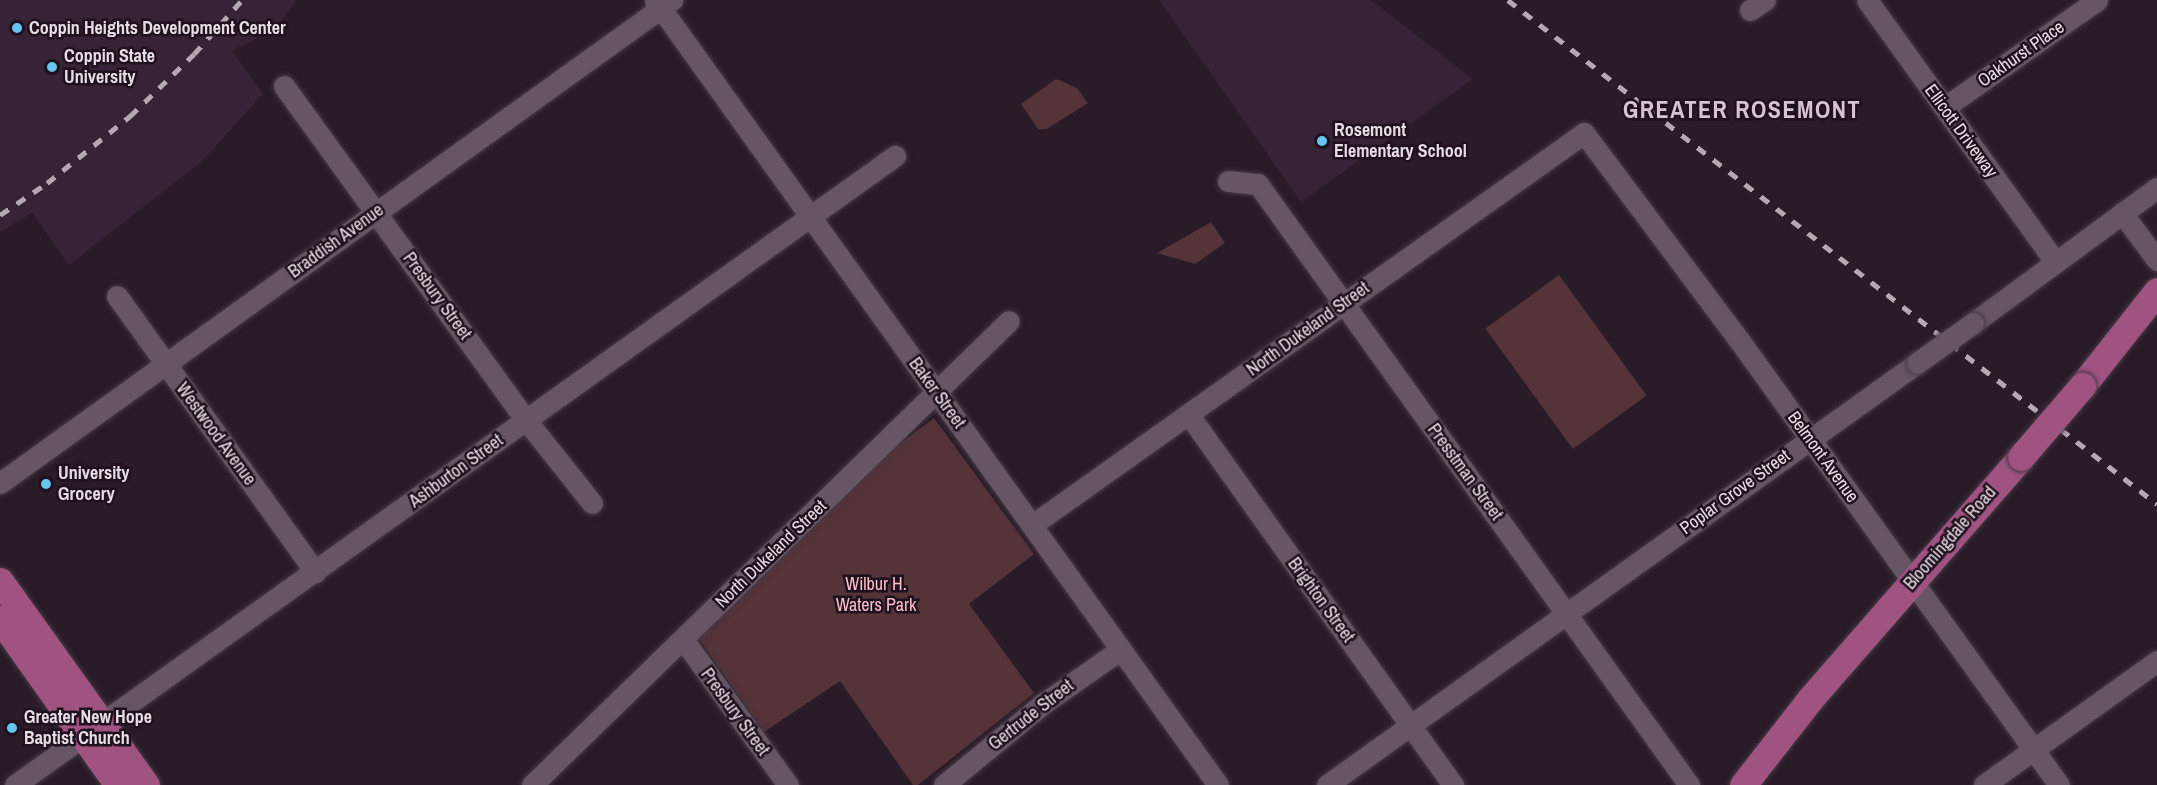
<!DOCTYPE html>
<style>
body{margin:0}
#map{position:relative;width:2157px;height:785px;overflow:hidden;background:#291b28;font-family:"Archivo Narrow",sans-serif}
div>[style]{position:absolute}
.built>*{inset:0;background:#362335}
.green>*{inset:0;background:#543339;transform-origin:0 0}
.roads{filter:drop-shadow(0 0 2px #443944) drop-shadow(0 0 2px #443944)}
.minor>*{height:21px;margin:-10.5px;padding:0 10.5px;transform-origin:10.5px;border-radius:10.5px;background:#665665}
.major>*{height:27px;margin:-13.5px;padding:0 13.5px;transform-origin:13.5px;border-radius:13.5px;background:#a05381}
.rail>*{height:4.5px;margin-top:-2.25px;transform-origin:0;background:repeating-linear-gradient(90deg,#b4a9b3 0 10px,transparent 0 20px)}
.bridges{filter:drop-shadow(0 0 2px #443944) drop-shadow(0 0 2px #443944)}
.minor-bridge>*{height:21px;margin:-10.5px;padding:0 10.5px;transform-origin:10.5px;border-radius:10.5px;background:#665665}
.major-bridge>*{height:27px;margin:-13.5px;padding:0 13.5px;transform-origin:13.5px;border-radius:13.5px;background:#a05381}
.dots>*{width:16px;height:16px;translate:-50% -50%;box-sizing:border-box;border:3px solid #1f121e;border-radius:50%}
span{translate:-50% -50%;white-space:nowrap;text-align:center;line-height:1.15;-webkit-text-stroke:5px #1f121e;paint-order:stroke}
.poi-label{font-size:18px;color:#e6dce5;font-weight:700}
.left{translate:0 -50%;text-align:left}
.street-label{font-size:18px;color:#e6dce5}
.park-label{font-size:18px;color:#fbbfc8}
.district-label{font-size:24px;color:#d5c2d3;font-weight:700;letter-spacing:1.5px}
</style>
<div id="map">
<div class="built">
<div style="clip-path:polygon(0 0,296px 0,276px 29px,232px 51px,263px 94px,201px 162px,69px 265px,32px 213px,0 232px)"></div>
<div style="clip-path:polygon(1159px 0,1371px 0,1473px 79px,1301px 202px)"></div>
</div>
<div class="green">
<div style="clip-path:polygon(1056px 79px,1077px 88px,1088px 103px,1047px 129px,1038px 129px,1021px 104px)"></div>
<div style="clip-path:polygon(1211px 222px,1225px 243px,1195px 264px,1157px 253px)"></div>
<div style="left:1559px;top:275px;width:149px;height:91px;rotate:54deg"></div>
<div style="clip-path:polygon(934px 418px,1034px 554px,969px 604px,1034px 693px,918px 785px,913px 785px,840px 681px,764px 732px,699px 639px,884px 456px)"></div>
</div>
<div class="roads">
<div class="minor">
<div style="left:655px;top:0;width:966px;rotate:54.35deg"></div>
<div style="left:1867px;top:0;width:322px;rotate:54.3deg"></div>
<div style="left:1750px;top:10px;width:18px;rotate:-34deg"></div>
<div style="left:284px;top:86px;width:412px;rotate:54.1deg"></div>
<div style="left:526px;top:420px;width:106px;rotate:51.5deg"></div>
<div style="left:1945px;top:107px;width:186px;rotate:-35.1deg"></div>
<div style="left:1228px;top:181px;width:30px;rotate:6deg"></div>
<div style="left:1258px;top:184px;width:740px;rotate:54.35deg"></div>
<div style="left:2122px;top:213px;width:59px;rotate:53.3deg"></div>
<div style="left:117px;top:296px;width:340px;rotate:54.3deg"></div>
<div style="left:1973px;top:323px;width:228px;rotate:-36.3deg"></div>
<div style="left:1189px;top:415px;width:455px;rotate:54.5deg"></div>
<div style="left:0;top:483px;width:828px;rotate:-35.71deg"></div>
<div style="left:1032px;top:525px;width:677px;rotate:-35.38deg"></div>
<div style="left:1584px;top:133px;width:259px;rotate:53.2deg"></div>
<div style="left:1739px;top:340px;width:548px;rotate:54.28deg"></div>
<div style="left:683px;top:639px;width:180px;rotate:54.3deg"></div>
<div style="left:15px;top:785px;width:1082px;rotate:-35.56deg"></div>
<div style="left:532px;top:785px;width:665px;rotate:-44.21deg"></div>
<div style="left:944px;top:785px;width:129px;rotate:-39.4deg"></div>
<div style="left:1044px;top:703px;width:94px;rotate:-35deg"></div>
<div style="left:1327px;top:785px;width:725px;rotate:-35.57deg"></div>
<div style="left:1984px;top:785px;width:213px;rotate:-35.6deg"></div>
</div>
<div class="major">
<div style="left:2082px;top:386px;width:121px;rotate:-51.7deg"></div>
<div style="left:0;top:581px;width:251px;rotate:54.4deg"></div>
<div style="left:0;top:619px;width:204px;rotate:54.6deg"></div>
<div style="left:1743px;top:785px;width:110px;rotate:-52deg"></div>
<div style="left:1811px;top:698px;width:320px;rotate:-48.9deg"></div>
</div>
</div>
<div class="rail">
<div style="left:1508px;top:0;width:822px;rotate:37.83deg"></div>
<div style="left:0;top:215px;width:57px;rotate:-34.2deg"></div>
<div style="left:47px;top:183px;width:107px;rotate:-38.9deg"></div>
<div style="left:130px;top:116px;width:89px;rotate:-44.1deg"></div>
<div style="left:194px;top:54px;width:72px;rotate:-48.4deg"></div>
</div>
<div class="bridges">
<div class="minor-bridge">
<div style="left:1917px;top:363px;width:69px;rotate:-35.5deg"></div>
</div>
<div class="major-bridge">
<div style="left:2021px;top:457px;width:94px;rotate:-49.3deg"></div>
</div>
</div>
<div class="dots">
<div style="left:17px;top:28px;background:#65c5ee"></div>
<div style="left:52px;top:67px;background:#65c5ee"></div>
<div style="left:1322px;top:141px;background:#65c5ee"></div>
<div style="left:46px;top:484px;background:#65c5ee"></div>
<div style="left:12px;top:728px;background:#65c5ee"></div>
</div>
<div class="poi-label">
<span class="left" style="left:29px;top:28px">Coppin Heights Development Center</span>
<span class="left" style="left:64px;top:67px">Coppin State<br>University</span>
<span class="left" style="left:1334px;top:141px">Rosemont<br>Elementary School</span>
<span class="left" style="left:58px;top:484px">University<br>Grocery</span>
<span class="left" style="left:24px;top:728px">Greater New Hope<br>Baptist Church</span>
</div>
<div class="street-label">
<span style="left:2021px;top:54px;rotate:-35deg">Oakhurst Place</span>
<span style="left:1961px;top:131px;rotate:54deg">Ellicott Driveway</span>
<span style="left:336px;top:241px;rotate:-36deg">Braddish Avenue</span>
<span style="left:437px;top:296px;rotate:54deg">Presbury Street</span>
<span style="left:1308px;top:329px;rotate:-36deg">North Dukeland Street</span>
<span style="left:937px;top:393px;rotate:54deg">Baker Street</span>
<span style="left:216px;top:434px;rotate:54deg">Westwood Avenue</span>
<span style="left:1823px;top:457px;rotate:54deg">Belmont Avenue</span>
<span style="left:456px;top:471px;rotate:-36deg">Ashburton Street</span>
<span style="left:1465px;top:472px;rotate:54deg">Presstman Street</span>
<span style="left:1735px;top:492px;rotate:-36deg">Poplar Grove Street</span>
<span style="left:1950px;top:538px;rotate:-49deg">Bloomingdale Road</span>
<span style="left:771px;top:554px;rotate:-44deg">North Dukeland Street</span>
<span style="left:1321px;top:600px;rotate:54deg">Brighton Street</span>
<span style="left:735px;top:712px;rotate:54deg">Presbury Street</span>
<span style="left:1031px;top:715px;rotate:-38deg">Gertrude Street</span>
</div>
<div class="park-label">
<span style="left:876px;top:595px">Wilbur H.<br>Waters Park</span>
</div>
<div class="district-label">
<span style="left:1742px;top:110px">GREATER ROSEMONT</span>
</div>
</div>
